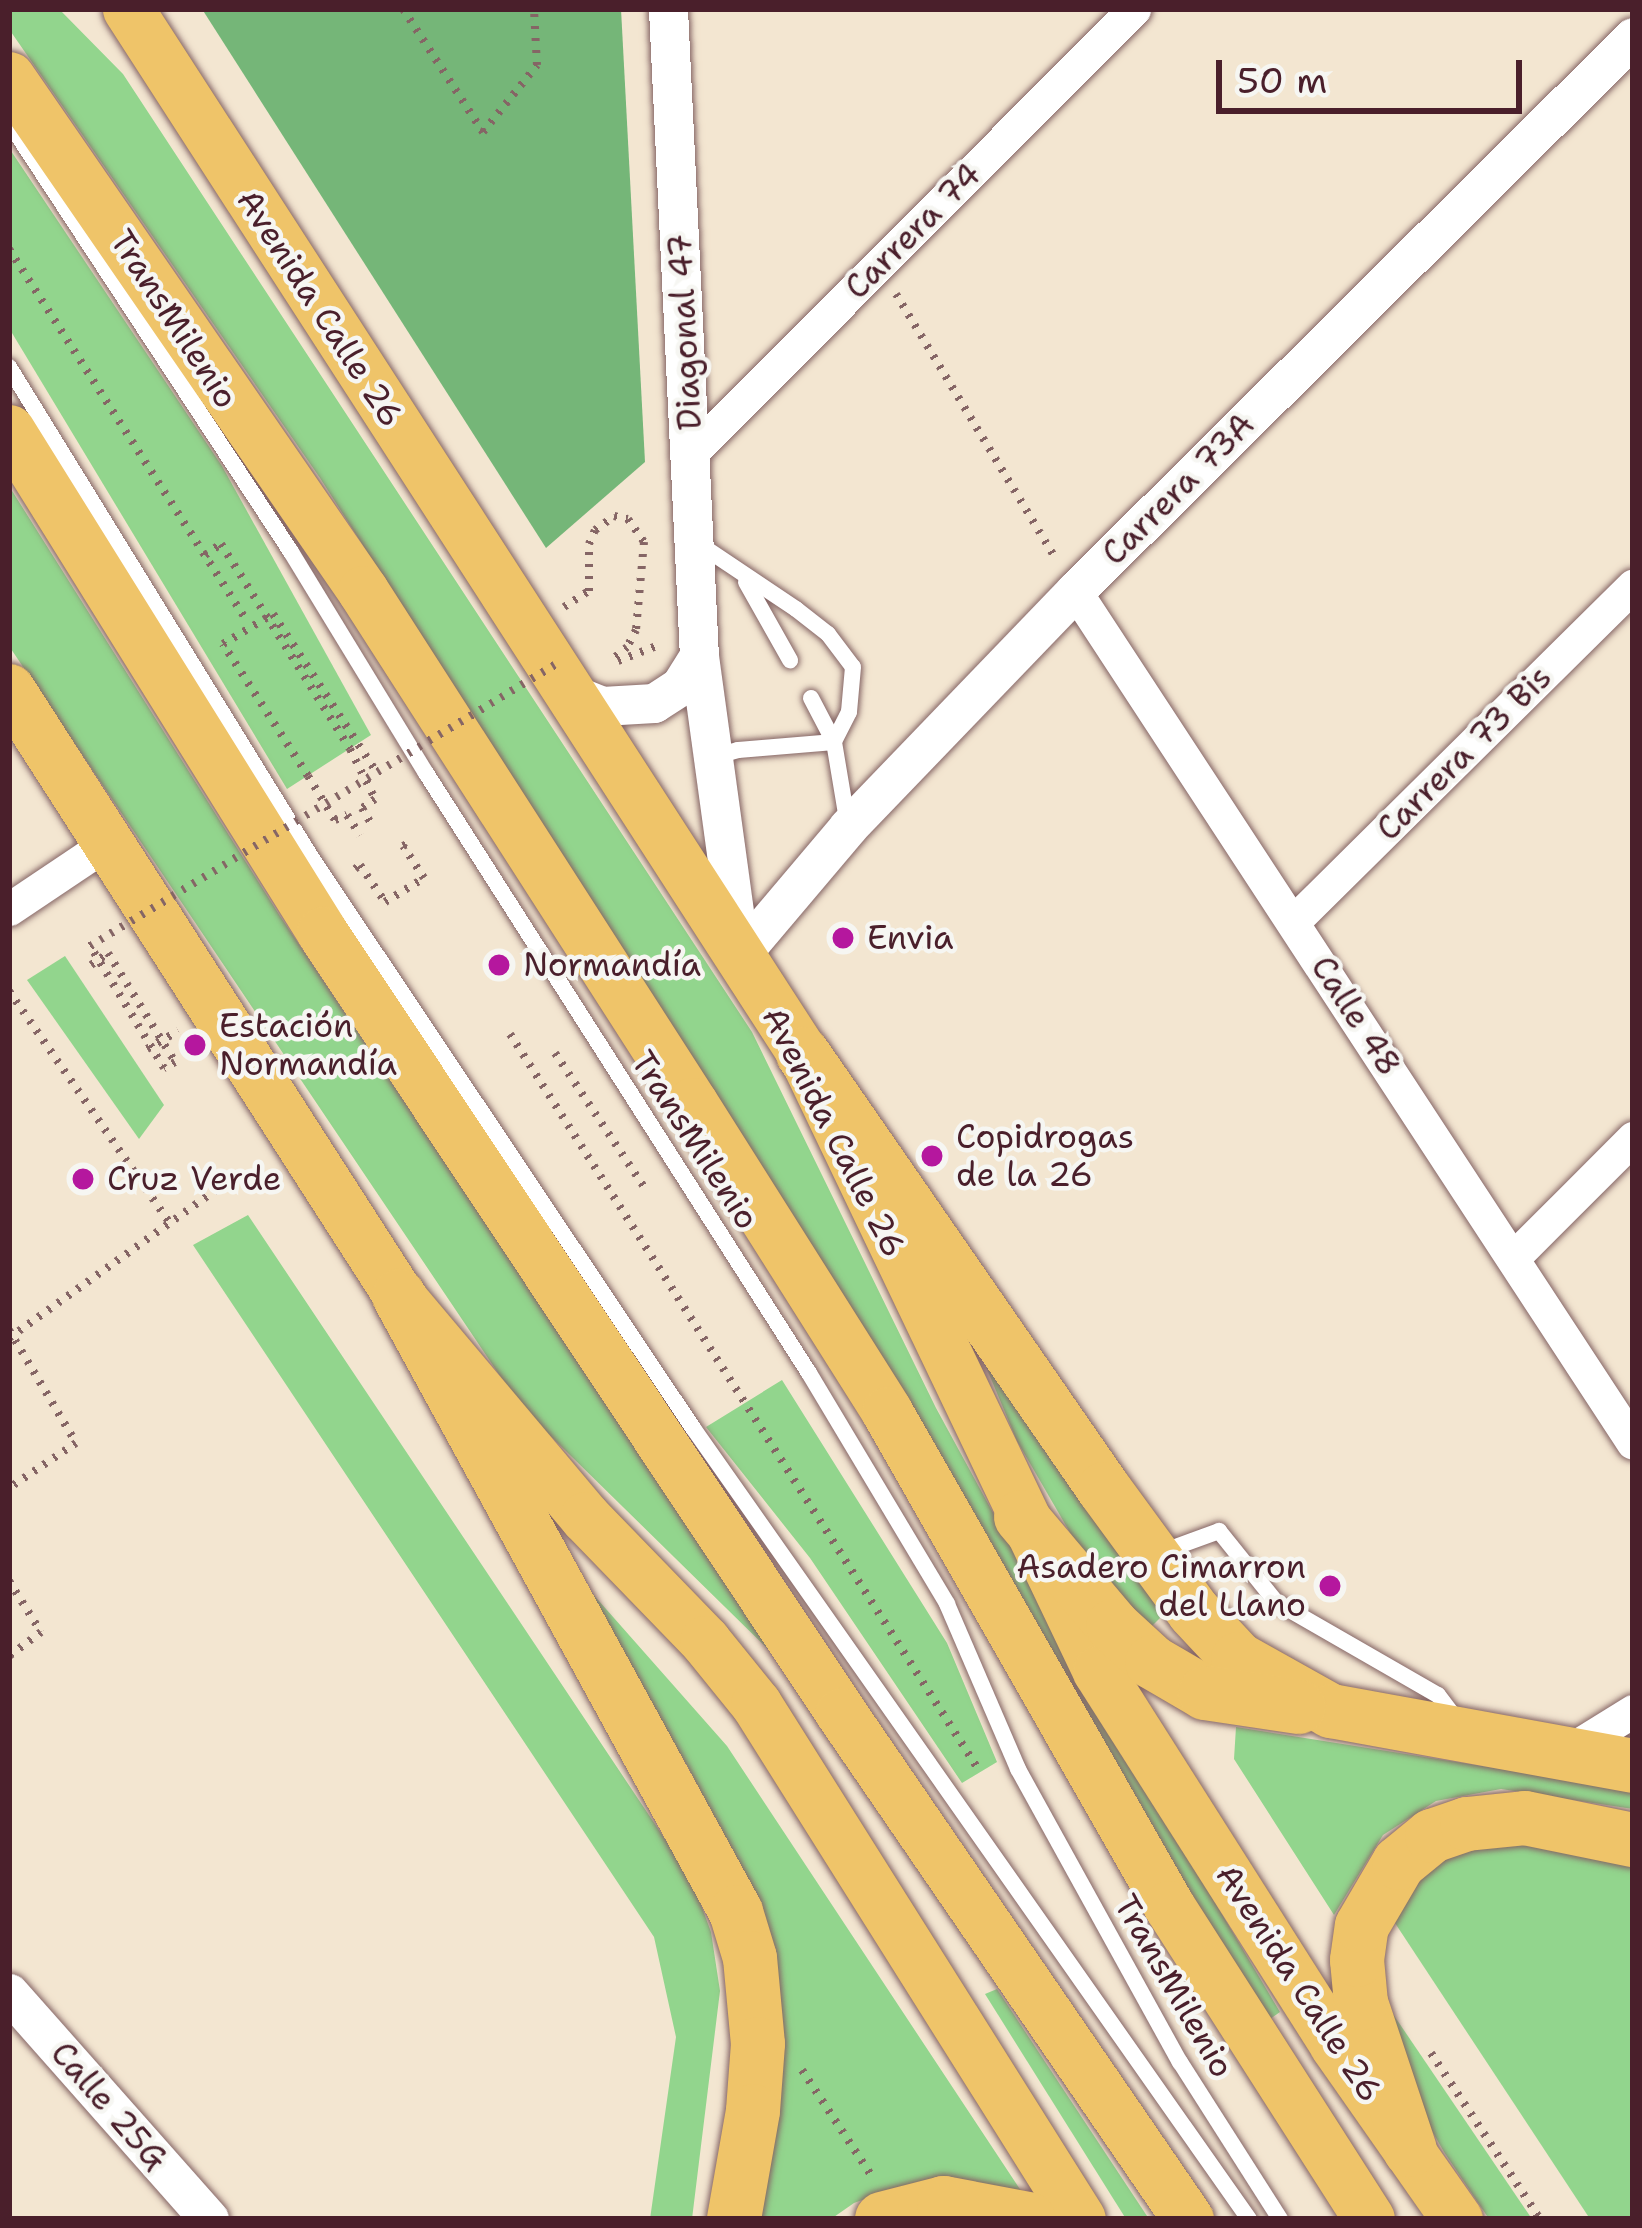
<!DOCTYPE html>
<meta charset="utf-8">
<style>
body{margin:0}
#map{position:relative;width:1642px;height:2228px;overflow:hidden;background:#f3e6d1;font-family:"Shantell Sans",sans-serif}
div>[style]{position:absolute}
.green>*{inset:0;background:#92d58d}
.forest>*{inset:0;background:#75b678}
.path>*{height:8px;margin-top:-4px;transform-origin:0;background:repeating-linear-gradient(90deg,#856565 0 3px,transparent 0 12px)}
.roads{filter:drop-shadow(0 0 3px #856565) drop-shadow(0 0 3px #856565)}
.service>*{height:16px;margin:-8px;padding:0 8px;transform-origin:8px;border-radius:8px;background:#fff}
.minor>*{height:33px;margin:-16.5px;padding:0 16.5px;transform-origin:16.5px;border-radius:16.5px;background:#fff}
.tertiary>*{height:39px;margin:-19.5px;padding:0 19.5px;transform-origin:19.5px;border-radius:19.5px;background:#fff}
.primary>*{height:51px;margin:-25.5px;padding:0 25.5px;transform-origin:25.5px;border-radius:25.5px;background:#efc469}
.trunk>*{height:54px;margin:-27px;padding:0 27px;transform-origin:27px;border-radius:27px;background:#efc469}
.path-bridge>*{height:8px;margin-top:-4px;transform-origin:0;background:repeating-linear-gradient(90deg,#856565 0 3px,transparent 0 12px)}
.dots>*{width:33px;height:33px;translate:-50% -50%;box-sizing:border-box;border:6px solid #f6f6f2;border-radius:50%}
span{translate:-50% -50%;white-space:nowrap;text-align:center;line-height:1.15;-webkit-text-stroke:9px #f6f6f2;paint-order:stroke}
.street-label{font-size:33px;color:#4a1f2b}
.poi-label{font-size:33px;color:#4a1f2b}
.left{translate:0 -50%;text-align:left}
.right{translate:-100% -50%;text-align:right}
.frame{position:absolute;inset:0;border:12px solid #4a1f2b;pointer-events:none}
.scale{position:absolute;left:1216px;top:60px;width:306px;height:54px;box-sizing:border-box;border:6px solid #4a1f2b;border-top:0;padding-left:15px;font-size:36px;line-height:42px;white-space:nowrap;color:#4a1f2b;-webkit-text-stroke:9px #f6f6f2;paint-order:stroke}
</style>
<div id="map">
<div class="green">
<div style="clip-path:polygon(9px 9px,59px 9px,123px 74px,752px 1032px,936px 1408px,1100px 1709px,1280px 2012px,1267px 2021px,740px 1136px,320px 478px,9px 29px)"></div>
<div style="clip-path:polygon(9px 148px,222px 466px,371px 735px,287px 789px,9px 328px)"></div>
<div style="clip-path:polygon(9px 486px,280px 916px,775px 1656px,521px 1407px,9px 646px)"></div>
<div style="clip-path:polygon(65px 956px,164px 1105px,139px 1139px,27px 980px)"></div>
<div style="clip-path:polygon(248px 1215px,691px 1878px,711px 1932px,720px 1991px,692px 2219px,650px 2219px,676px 2037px,654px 1937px,193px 1245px)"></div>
<div style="clip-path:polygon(964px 1314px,1169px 1609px,1145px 1633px,1094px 1574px,1017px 1441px)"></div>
<div style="clip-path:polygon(782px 1380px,947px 1643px,997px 1762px,962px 1783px,810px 1558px,706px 1427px)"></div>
<div style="clip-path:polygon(561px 1558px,727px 1746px,1029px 2203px,940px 2186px,895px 2188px,854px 2203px,831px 2219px,757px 2219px,742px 1871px,688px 1767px)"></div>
<div style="clip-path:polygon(1236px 1727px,1633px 1790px,1633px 1809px,1501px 1789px,1436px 1801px,1383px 1835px,1334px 1915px,1234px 1759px)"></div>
<div style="clip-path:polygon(1536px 1835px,1633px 1855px,1633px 2219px,1590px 2219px,1393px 1920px,1414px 1874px,1457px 1841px)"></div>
<div style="clip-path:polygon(997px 1989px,1149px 2219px,1126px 2219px,985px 1994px)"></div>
<div style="clip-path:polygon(1376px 1989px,1532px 2219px,1489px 2219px,1444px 2152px,1406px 2085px)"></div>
</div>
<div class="forest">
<div style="clip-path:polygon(202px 9px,621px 9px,645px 462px,546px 548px)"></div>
</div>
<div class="path">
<div style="left:403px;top:9px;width:147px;rotate:57deg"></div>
<div style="left:483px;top:132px;width:86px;rotate:-51.1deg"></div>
<div style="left:537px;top:65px;width:56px;rotate:-93.1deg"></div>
<div style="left:9px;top:249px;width:442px;rotate:57.4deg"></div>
<div style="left:896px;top:294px;width:310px;rotate:58.9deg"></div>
<div style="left:205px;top:555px;width:19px;rotate:-35deg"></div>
<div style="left:221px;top:544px;width:242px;rotate:57.8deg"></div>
<div style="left:350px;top:749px;width:56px;rotate:63.4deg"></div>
<div style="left:375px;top:799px;width:16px;rotate:145deg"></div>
<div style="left:362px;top:808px;width:22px;rotate:60deg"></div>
<div style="left:564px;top:607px;width:30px;rotate:-33deg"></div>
<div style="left:589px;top:591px;width:47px;rotate:-90deg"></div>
<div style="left:589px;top:544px;width:15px;rotate:-67deg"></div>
<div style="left:595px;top:530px;width:24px;rotate:-36deg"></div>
<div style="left:614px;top:516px;width:14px;rotate:12deg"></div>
<div style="left:628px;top:519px;width:28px;rotate:55deg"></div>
<div style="left:644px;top:542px;width:88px;rotate:95.2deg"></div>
<div style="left:636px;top:630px;width:19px;rotate:118deg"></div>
<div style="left:627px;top:647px;width:23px;rotate:140deg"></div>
<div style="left:618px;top:661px;width:44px;rotate:-21.3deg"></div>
<div style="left:308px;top:776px;width:52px;rotate:58.5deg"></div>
<div style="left:335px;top:820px;width:13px;rotate:-23deg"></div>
<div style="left:347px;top:815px;width:24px;rotate:57deg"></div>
<div style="left:355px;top:869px;width:6px;rotate:-39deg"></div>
<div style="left:360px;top:865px;width:45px;rotate:56deg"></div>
<div style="left:385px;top:902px;width:46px;rotate:-31.6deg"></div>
<div style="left:424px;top:878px;width:38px;rotate:-123deg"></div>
<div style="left:403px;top:846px;width:4px;rotate:-27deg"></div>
<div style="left:91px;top:965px;width:21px;rotate:-35deg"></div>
<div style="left:9px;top:991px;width:285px;rotate:55.3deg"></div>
<div style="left:510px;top:1034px;width:871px;rotate:57.51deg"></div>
<div style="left:147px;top:1049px;width:36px;rotate:-30deg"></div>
<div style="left:555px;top:1053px;width:161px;rotate:56.4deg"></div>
<div style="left:9px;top:1330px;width:131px;rotate:59.3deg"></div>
<div style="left:76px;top:1443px;width:81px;rotate:146.1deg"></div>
<div style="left:9px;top:1338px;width:277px;rotate:-35.6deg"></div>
<div style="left:9px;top:1581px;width:60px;rotate:57.9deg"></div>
<div style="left:41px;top:1632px;width:40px;rotate:143deg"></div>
<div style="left:1431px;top:2053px;width:199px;rotate:56.7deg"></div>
<div style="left:802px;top:2070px;width:129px;rotate:56.7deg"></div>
</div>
<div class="roads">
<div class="service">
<div style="left:9px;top:122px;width:514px;rotate:56.74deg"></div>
<div style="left:291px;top:552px;width:259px;rotate:58.6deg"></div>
<div style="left:426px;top:773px;width:712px;rotate:57.45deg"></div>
<div style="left:809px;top:1373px;width:269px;rotate:59.1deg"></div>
<div style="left:947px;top:1604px;width:180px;rotate:66.7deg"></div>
<div style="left:1018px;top:1769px;width:335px;rotate:61.1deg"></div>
<div style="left:1180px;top:2062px;width:186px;rotate:57.5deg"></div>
<div style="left:9px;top:367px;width:576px;rotate:58.35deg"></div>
<div style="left:311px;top:857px;width:687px;rotate:56.22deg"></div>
<div style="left:693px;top:1428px;width:967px;rotate:54.9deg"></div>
<div style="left:699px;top:544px;width:117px;rotate:33.8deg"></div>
<div style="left:796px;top:609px;width:41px;rotate:38deg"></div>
<div style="left:828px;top:634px;width:41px;rotate:52.9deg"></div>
<div style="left:853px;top:667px;width:45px;rotate:95.1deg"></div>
<div style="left:849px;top:712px;width:34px;rotate:117deg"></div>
<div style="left:834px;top:742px;width:96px;rotate:175.2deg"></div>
<div style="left:738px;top:750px;width:25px;rotate:164deg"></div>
<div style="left:746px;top:582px;width:90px;rotate:60.6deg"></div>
<div style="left:811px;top:698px;width:50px;rotate:62.4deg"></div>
<div style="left:834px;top:742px;width:79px;rotate:80.5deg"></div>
<div style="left:1162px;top:1552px;width:61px;rotate:-20.2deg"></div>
<div style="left:1219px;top:1531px;width:91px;rotate:51.2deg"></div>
<div style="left:1276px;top:1602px;width:187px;rotate:29.9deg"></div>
<div style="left:1438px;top:1695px;width:31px;rotate:53deg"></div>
</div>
<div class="minor">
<div style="left:692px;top:452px;width:626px;rotate:-45.06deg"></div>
<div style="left:1075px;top:591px;width:1018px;rotate:56.78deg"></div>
<div style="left:9px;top:909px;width:120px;rotate:-33.8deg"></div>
<div style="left:1294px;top:921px;width:477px;rotate:-44.7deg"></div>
<div style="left:1513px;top:1258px;width:170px;rotate:-45deg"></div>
<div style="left:1565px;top:1753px;width:80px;rotate:-31.7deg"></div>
</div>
<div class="tertiary">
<div style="left:668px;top:9px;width:648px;rotate:87.26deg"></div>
<div style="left:699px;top:656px;width:295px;rotate:82.2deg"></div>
<div style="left:570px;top:693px;width:35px;rotate:22deg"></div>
<div style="left:602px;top:706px;width:52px;rotate:-3.3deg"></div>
<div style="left:654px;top:703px;width:31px;rotate:-33deg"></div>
<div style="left:680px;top:686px;width:36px;rotate:-58deg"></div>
<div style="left:740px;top:955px;width:167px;rotate:-49.8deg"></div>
<div style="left:848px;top:827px;width:327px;rotate:-46.1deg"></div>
<div style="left:1075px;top:591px;width:786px;rotate:-44.79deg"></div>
<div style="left:9px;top:1993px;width:302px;rotate:48.5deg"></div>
</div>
<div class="primary">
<div style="left:128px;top:9px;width:1244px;rotate:57.14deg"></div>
<div style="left:803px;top:1054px;width:684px;rotate:64.45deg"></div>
<div style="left:1098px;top:1671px;width:443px;rotate:57.6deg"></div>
<div style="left:1335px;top:2045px;width:213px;rotate:55deg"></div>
<div style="left:9px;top:77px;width:624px;rotate:55.44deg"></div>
<div style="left:363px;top:591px;width:609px;rotate:57.28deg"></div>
<div style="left:692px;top:1103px;width:365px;rotate:57.7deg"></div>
<div style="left:887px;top:1412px;width:569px;rotate:60.28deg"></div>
<div style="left:1169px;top:1906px;width:371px;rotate:57.4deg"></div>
<div style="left:9px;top:430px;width:592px;rotate:58.06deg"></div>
<div style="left:322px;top:932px;width:938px;rotate:56.39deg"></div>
<div style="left:841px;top:1713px;width:614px;rotate:55.56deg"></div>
<div style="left:9px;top:689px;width:721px;rotate:57.28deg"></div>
<div style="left:399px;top:1296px;width:289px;rotate:49.9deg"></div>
<div style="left:585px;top:1517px;width:173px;rotate:45.9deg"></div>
<div style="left:705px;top:1641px;width:81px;rotate:51deg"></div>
<div style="left:756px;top:1704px;width:608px;rotate:57.82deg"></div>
</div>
<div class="trunk">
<div style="left:803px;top:1054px;width:529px;rotate:55.32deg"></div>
<div style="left:1104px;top:1489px;width:152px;rotate:53.8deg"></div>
<div style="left:1194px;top:1612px;width:64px;rotate:46.9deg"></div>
<div style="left:1238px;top:1659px;width:107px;rotate:29.2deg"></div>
<div style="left:1331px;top:1711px;width:307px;rotate:10.3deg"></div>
<div style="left:399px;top:1296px;width:702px;rotate:61.32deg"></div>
<div style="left:736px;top:1912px;width:48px;rotate:73.1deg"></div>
<div style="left:750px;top:1958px;width:86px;rotate:84.7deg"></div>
<div style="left:758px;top:2044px;width:67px;rotate:94.3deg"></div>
<div style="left:753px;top:2111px;width:110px;rotate:100deg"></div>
<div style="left:1021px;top:1517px;width:143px;rotate:49.8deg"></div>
<div style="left:1113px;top:1626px;width:53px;rotate:42.7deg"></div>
<div style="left:1152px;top:1662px;width:61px;rotate:30.3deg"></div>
<div style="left:1205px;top:1693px;width:95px;rotate:8.5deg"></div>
<div style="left:1410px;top:2150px;width:155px;rotate:-108.4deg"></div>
<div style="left:1361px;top:2003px;width:43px;rotate:-95.3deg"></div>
<div style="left:1357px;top:1960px;width:34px;rotate:-82deg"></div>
<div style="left:1362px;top:1926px;width:73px;rotate:-59.6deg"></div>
<div style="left:1399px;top:1863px;width:43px;rotate:-39.3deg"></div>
<div style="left:1432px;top:1836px;width:37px;rotate:-19deg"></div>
<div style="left:1467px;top:1824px;width:58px;rotate:-5.9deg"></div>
<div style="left:1525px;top:1818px;width:110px;rotate:11.5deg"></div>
<div style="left:882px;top:2219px;width:64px;rotate:-14.5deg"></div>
<div style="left:944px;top:2203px;width:86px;rotate:10.7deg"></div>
</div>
</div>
<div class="path-bridge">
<div style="left:308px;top:776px;width:157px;rotate:-122.8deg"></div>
<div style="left:223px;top:644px;width:58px;rotate:-31deg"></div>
<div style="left:273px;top:614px;width:190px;rotate:56.8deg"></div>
<div style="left:108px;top:953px;width:128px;rotate:58.4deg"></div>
<div style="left:175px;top:1062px;width:13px;rotate:151deg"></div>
<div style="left:164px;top:1068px;width:143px;rotate:-121.2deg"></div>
<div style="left:90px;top:946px;width:551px;rotate:-31.18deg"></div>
</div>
<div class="dots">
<div style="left:843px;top:938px;background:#b5179e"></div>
<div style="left:499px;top:965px;background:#b5179e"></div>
<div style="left:195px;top:1045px;background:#b5179e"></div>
<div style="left:932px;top:1156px;background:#b5179e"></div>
<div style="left:83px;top:1179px;background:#b5179e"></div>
<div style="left:1330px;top:1586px;background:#b5179e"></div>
</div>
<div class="street-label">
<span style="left:913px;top:231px;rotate:-45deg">Carrera 74</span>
<span style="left:320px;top:308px;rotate:57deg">Avenida Calle 26</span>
<span style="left:174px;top:319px;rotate:57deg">TransMilenio</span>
<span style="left:685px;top:332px;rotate:-93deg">Diagonal 47</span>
<span style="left:1178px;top:489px;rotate:-45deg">Carrera 73A</span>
<span style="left:1464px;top:753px;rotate:-45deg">Carrera 73 Bis</span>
<span style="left:1356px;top:1016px;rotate:57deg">Calle 48</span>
<span style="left:834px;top:1132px;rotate:63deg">Avenida Calle 26</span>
<span style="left:695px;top:1140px;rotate:57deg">TransMilenio</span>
<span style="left:1299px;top:1983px;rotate:57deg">Avenida Calle 26</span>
<span style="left:1174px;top:1986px;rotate:60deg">TransMilenio</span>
<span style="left:109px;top:2106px;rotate:49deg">Calle 25G</span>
</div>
<div class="poi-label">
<span class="left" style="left:867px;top:938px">Envia</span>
<span class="left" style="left:523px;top:965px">Normandía</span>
<span class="left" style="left:219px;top:1045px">Estación<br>Normandía</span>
<span class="left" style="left:956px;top:1156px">Copidrogas<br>de la 26</span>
<span class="left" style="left:107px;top:1179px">Cruz Verde</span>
<span class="right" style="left:1306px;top:1586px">Asadero Cimarron<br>del Llano</span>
</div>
<div class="frame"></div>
<div class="scale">50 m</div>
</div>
